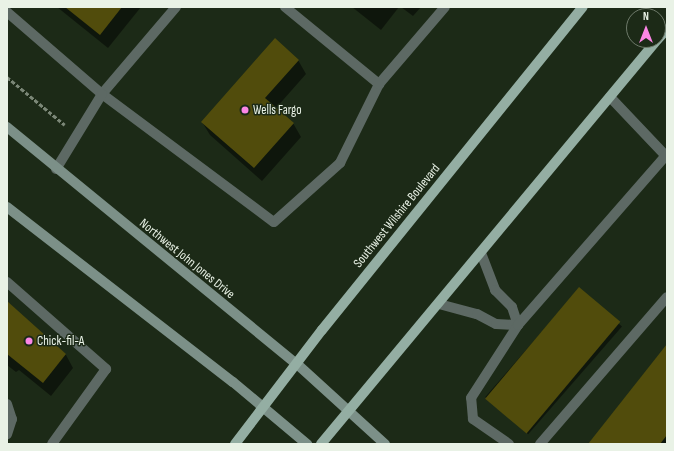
<!DOCTYPE html>
<style>
body{margin:0}
#map{position:relative;width:674px;height:451px;overflow:hidden;background:#1c2a17;font-family:"Sofia Sans Condensed",sans-serif}
div>[style]{position:absolute}
.shadow>*{inset:0;background:#0007;transform-origin:0 0}
.building>*{inset:0;background:#514c0c;transform-origin:0 0}
.path>*{height:2.5px;margin-top:-1.25px;transform-origin:0;background:repeating-linear-gradient(90deg,#7b8777 0 4px,transparent 0 6px)}
.service>*{height:10px;margin:-5px;padding:0 5px;transform-origin:5px;border-radius:5px;background:#5d6964}
.secondary>*{height:10px;margin:-5px;padding:0 5px;transform-origin:5px;border-radius:5px;background:#7c9088}
.primary>*{height:10px;margin:-5px;padding:0 5px;transform-origin:5px;border-radius:5px;background:#94aea3}
.dots>*{width:11px;height:11px;translate:-50% -50%;box-sizing:border-box;border:2px solid #1c2a17;border-radius:50%}
span{translate:-50% -50%;white-space:nowrap;text-align:center;line-height:1.15;-webkit-text-stroke:3px #1c2a17;paint-order:stroke}
.poi-label{font-size:13px;color:#e9f2e6}
.left{translate:0 -50%;text-align:left}
.street-label{font-size:13px;color:#e9f2e6}
.frame{position:absolute;inset:0;border:8px solid #e9f2e6;pointer-events:none}
.north{position:absolute;left:626px;top:8px;width:40px;height:40px;box-sizing:border-box;background:#1c2a17;border:1px solid #6e7a6a;border-radius:50%;rotate:0deg;font-size:11px;font-weight:700;line-height:16px;text-align:center;color:#e9f2e6}
.north::after{content:'';display:block;margin:auto;width:14px;height:18px;background:#fb86e5;clip-path:polygon(50% 0,100% 100%,50% 72%,0 100%)}
</style>
<div id="map">
<div class="shadow">
<div style="clip-path:polygon(57px 7px,141px 7px,108px 48px)"></div>
<div style="clip-path:polygon(352px 7px,399px 7px,381px 30px)"></div>
<div style="clip-path:polygon(401px 7px,421px 7px,413px 16px)"></div>
<div style="clip-path:polygon(298px 60px,306px 74px,276px 108px,293px 123px,301px 137px,262px 181px,210px 135px,202px 122px)"></div>
<div style="left:579px;top:289px;width:57px;height:143px;rotate:41deg"></div>
<div style="clip-path:polygon(7px 303px,66px 355px,73px 368px,51px 396px,19px 370px,16px 372px,7px 365px)"></div>
<div style="clip-path:polygon(667px 346px,667px 444px,596px 444px)"></div>
</div>
<div class="building">
<div style="clip-path:polygon(65px 7px,122px 7px,100px 35px)"></div>
<div style="clip-path:polygon(275px 38px,299px 60px,265px 98px,294px 123px,254px 168px,201px 122px)"></div>
<div style="left:579px;top:287px;width:54px;height:146px;rotate:40deg"></div>
<div style="clip-path:polygon(7px 301px,66px 354px,43px 383px,7px 354px)"></div>
<div style="clip-path:polygon(667px 344px,667px 435px,660px 444px,588px 444px)"></div>
</div>
<div class="path">
<div style="left:7px;top:77px;width:75px;rotate:39.6deg"></div>
</div>
<div class="service">
<div style="left:176px;top:7px;width:114px;rotate:130.4deg"></div>
<div style="left:102px;top:94px;width:214px;rotate:36.7deg"></div>
<div style="left:274px;top:222px;width:89px;rotate:-41.8deg"></div>
<div style="left:340px;top:163px;width:88px;rotate:-63.7deg"></div>
<div style="left:379px;top:84px;width:101px;rotate:-49.4deg"></div>
<div style="left:285px;top:7px;width:122px;rotate:39.3deg"></div>
<div style="left:7px;top:12px;width:125px;rotate:40.8deg"></div>
<div style="left:102px;top:94px;width:88px;rotate:121.5deg"></div>
<div style="left:610px;top:97px;width:83px;rotate:46.5deg"></div>
<div style="left:481px;top:253px;width:40px;rotate:69deg"></div>
<div style="left:495px;top:290px;width:24px;rotate:45deg"></div>
<div style="left:512px;top:307px;width:19px;rotate:72deg"></div>
<div style="left:7px;top:282px;width:132px;rotate:41.3deg"></div>
<div style="left:106px;top:369px;width:92px;rotate:125.8deg"></div>
<div style="left:439px;top:304px;width:39px;rotate:15deg"></div>
<div style="left:477px;top:314px;width:21px;rotate:28deg"></div>
<div style="left:496px;top:324px;width:22px;rotate:3deg"></div>
<div style="left:7px;top:404px;width:16px;rotate:72deg"></div>
<div style="left:12px;top:419px;width:16px;rotate:108deg"></div>
<div style="left:509px;top:444px;width:44px;rotate:-145.2deg"></div>
<div style="left:473px;top:419px;width:21px;rotate:-95deg"></div>
<div style="left:471px;top:398px;width:87px;rotate:-57.2deg"></div>
<div style="left:518px;top:325px;width:227px;rotate:-48.9deg"></div>
<div style="left:540px;top:444px;width:194px;rotate:-49.2deg"></div>
</div>
<div class="secondary">
<div style="left:7px;top:127px;width:375px;rotate:39.3deg"></div>
<div style="left:297px;top:364px;width:119px;rotate:42.3deg"></div>
<div style="left:7px;top:207px;width:286px;rotate:37.8deg"></div>
<div style="left:233px;top:382px;width:97px;rotate:40deg"></div>
</div>
<div class="primary">
<div style="left:658px;top:39px;width:13px;rotate:-48deg"></div>
<div style="left:235px;top:444px;width:143px;rotate:-52.7deg"></div>
<div style="left:322px;top:330px;width:415px;rotate:-51.1deg"></div>
<div style="left:321px;top:444px;width:525px;rotate:-50.25deg"></div>
</div>
<div class="dots">
<div style="left:245px;top:110px;background:#fb86e5"></div>
<div style="left:29px;top:341px;background:#fb86e5"></div>
</div>
<div class="poi-label">
<span class="left" style="left:253px;top:110px">Wells Fargo</span>
<span class="left" style="left:37px;top:341px">Chick-fil-A</span>
</div>
<div class="street-label">
<span style="left:397px;top:216px;rotate:-51deg">Southwest Wilshire Boulevard</span>
<span style="left:187px;top:259px;rotate:39deg">Northwest John Jones Drive</span>
</div>
<div class="frame"></div>
<div class="north">N</div>
</div>
